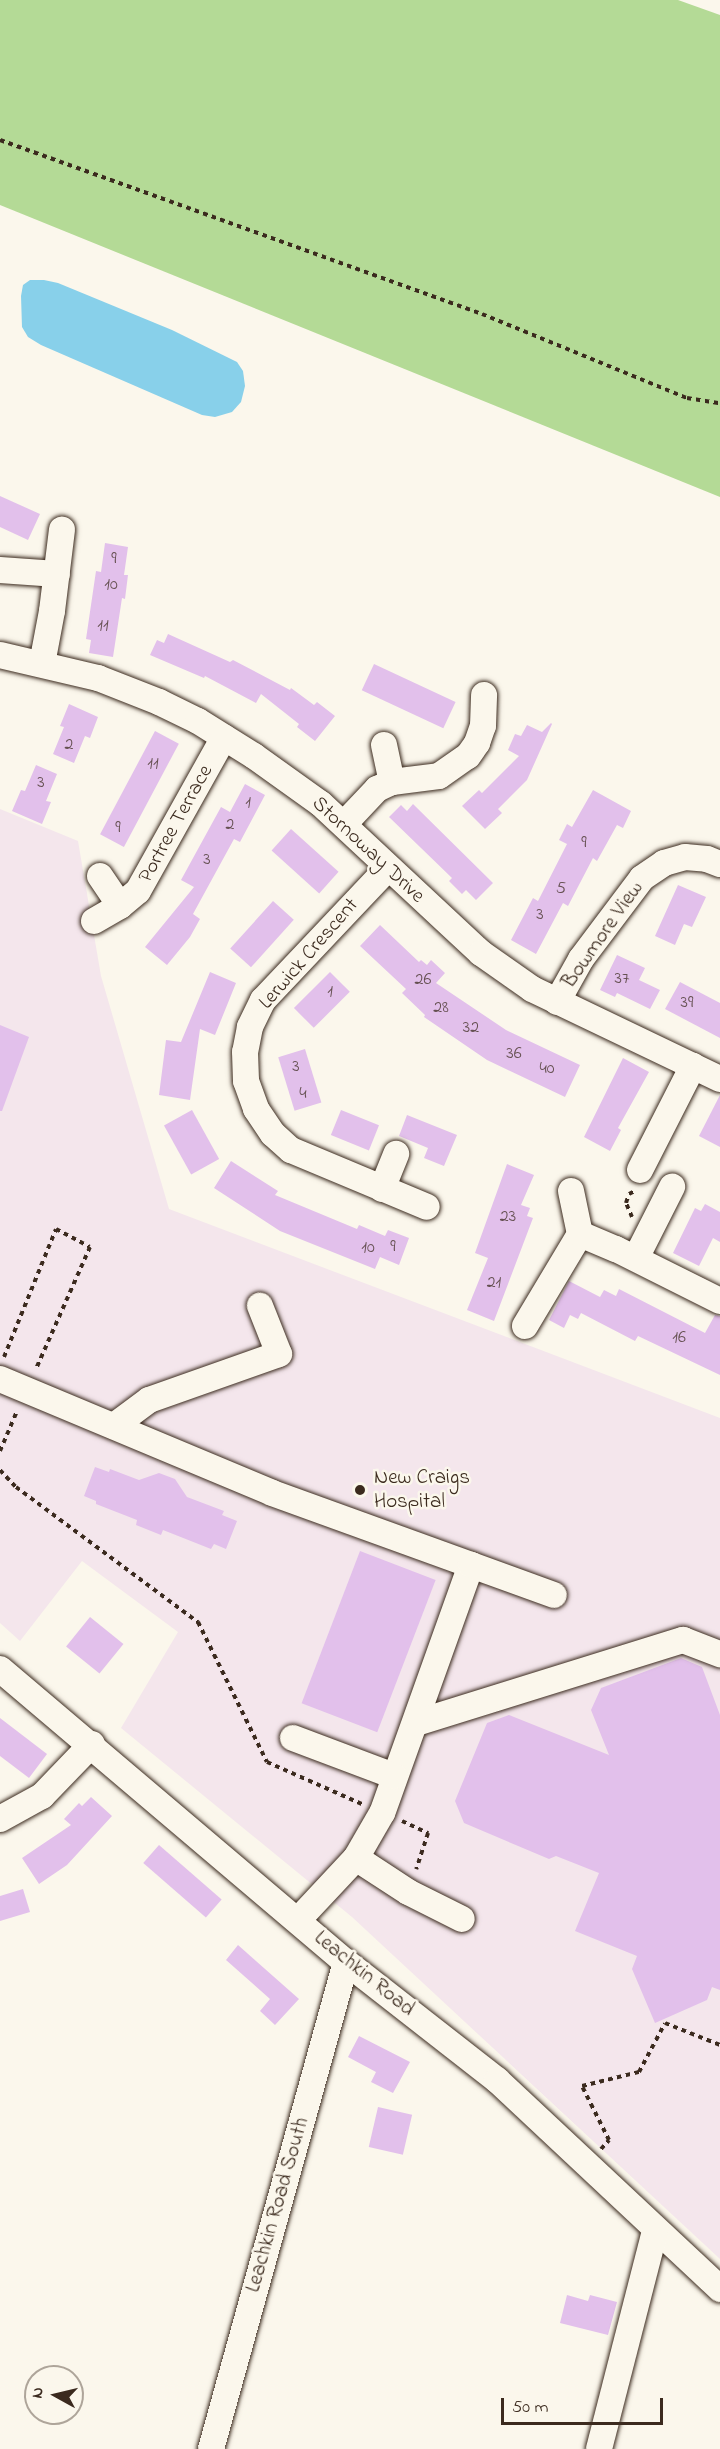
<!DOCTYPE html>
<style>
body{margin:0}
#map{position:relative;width:720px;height:2449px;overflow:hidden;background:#fbf7ec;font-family:"Indie Flower",sans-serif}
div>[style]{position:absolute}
.built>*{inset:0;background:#f4e6ec}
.green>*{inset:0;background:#b4da96}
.water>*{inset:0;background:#88d0ea}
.building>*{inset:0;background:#e2c0eb;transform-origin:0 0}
.path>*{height:4px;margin-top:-2px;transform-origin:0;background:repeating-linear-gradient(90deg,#3b2a1e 0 4.5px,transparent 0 9px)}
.roads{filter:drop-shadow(0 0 2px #3b2a1e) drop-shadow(0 0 2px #3b2a1e)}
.minor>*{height:26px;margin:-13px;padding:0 13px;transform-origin:13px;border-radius:13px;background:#fbf7ec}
.dots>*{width:16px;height:16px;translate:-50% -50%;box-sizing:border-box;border:3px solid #fbf7ec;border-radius:50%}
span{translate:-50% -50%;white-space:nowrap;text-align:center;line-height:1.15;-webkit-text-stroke:5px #fbf7ec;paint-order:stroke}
.number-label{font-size:18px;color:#655051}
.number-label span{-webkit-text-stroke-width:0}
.street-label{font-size:21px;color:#3b2a1e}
.poi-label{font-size:21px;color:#3b2a1e}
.left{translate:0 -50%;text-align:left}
.north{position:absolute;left:24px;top:2365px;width:60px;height:60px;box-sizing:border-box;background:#fbf7ec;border:2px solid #aea59a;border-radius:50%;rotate:278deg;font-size:16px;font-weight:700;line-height:24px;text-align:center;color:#3b2a1e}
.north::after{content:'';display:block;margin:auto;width:21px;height:27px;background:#3b2a1e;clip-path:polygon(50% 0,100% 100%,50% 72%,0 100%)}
.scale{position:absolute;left:501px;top:2398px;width:162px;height:27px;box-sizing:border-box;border:3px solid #3b2a1e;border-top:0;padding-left:8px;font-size:18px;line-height:21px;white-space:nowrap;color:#3b2a1e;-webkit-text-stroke:4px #fbf7ec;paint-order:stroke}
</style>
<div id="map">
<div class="built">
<div style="clip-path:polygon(0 809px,78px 841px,101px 976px,169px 1209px,720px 1418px,720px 2259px,352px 1917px,121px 1728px,178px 1632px,82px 1561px,20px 1641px,0 1623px)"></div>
</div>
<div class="green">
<div style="clip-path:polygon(0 0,678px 0,720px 15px,720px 497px,0 205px)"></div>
</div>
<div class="water">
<div style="clip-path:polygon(30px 280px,44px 280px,58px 283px,172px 330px,237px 362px,243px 371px,245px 386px,241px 402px,232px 412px,215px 417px,202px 415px,41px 345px,28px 337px,22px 327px,21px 296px,23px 285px)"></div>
</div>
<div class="building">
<div style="clip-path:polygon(0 496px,40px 514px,28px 540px,0 527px)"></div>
<div style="clip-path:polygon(105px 543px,128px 547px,124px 575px,128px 575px,125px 599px,122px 598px,113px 657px,89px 653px,91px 640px,86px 639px,96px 571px,101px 572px)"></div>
<div style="clip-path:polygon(168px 634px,230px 662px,233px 660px,290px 690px,291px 688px,314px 705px,317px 702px,335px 716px,315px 741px,297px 727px,299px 724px,261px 694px,256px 703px,205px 676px,204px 678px,150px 655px,157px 640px,164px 643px)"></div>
<div style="left:374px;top:664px;width:90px;height:29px;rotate:25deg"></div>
<div style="clip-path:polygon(69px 704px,98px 717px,90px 738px,85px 736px,74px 763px,53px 754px,64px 727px,60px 726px)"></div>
<div style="clip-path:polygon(551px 723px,552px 724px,527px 780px,498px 809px,502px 813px,485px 829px,462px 806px,479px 790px,482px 793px,519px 756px,508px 750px,515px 734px,521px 736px,527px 725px,542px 732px)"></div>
<div style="left:155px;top:731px;width:27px;height:117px;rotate:28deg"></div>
<div style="clip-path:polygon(36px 765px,57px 774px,46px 801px,51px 802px,42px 824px,12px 811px,21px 790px,25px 791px)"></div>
<div style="clip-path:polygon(245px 784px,265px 795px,240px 842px,234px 839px,193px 914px,200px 919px,190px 937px,167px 965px,145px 947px,194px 887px,181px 880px,221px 807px,230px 812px)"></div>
<div style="clip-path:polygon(593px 790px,631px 811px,623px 828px,617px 825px,597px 861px,593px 858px,568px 906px,563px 903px,536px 954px,511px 940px,533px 898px,538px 901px,567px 844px,559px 840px,567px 824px,572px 827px)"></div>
<div style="clip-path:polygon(413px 804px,493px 883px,476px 900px,466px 890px,462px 894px,449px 881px,452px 878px,389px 817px,401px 805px,407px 811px)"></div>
<div style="left:291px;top:829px;width:64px;height:29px;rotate:42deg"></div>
<div style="clip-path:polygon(678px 885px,706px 897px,692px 927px,684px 924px,675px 945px,655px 936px)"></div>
<div style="left:273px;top:901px;width:28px;height:64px;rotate:42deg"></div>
<div style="clip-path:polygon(380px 925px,419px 962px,421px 960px,427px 965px,431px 960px,445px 973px,436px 983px,506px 1030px,580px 1065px,565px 1097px,487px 1060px,424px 1017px,425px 1015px,402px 993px,406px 989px,360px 946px)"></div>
<div style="clip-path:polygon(617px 955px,645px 968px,639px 980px,660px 990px,650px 1009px,617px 993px,615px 997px,600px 990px)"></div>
<div style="clip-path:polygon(210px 972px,236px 983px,215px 1035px,200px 1029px,190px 1100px,159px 1095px,166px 1040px,181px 1042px)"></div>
<div style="left:330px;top:972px;width:28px;height:51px;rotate:45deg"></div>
<div style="clip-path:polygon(680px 982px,720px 1003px,720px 1038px,665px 1009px)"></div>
<div style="clip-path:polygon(0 1025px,29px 1037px,2px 1111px,0 1111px)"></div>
<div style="left:305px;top:1049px;width:56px;height:28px;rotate:73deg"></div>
<div style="clip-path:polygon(623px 1058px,649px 1072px,618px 1128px,621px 1130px,610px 1151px,584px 1137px)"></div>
<div style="clip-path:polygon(720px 1095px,720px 1147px,699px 1136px)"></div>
<div style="left:192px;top:1110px;width:56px;height:32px;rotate:61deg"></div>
<div style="left:341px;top:1110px;width:41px;height:27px;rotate:22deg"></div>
<div style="clip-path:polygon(407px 1115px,457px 1135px,444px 1166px,424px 1158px,428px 1148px,399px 1136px)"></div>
<div style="clip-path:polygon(231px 1161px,278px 1191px,275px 1195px,357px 1229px,359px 1225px,385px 1236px,388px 1230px,409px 1238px,399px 1265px,380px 1257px,375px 1269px,280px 1231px,214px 1188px)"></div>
<div style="clip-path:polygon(507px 1164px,534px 1175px,521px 1205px,530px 1208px,527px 1216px,533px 1218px,494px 1321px,467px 1310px,488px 1258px,475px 1253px)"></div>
<div style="clip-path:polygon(705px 1204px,720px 1212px,720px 1242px,713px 1238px,699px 1266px,673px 1253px,695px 1208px,701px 1211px)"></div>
<div style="clip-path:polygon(569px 1281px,600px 1297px,604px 1290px,616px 1296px,619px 1289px,705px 1333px,715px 1315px,720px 1316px,720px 1375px,638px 1336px,635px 1341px,581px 1313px,578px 1319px,570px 1315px,564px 1328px,549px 1320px)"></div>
<div style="clip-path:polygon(95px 1467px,109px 1472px,110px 1469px,139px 1480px,159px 1473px,175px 1479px,187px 1497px,224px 1511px,222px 1515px,237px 1521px,226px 1549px,214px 1544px,211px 1549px,163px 1530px,161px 1535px,136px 1525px,137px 1520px,96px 1504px,96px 1501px,84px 1496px)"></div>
<div style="left:360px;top:1551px;width:81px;height:163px;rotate:21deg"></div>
<div style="left:90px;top:1617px;width:43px;height:38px;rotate:39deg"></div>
<div style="clip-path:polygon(681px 1658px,702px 1667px,720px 1715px,720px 1990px,712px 1987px,707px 2000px,655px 2023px,632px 1969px,637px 1956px,575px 1931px,599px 1873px,556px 1856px,549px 1859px,464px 1823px,455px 1801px,487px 1723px,509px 1715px,609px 1755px,591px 1710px,601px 1688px)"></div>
<div style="clip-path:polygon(0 1718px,47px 1754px,29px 1778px,0 1756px)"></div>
<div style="clip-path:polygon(91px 1797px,112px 1816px,67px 1865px,39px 1884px,22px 1858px,71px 1825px,64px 1819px,79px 1803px,82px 1806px)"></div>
<div style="left:159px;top:1845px;width:83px;height:24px;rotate:41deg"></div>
<div style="clip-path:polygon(23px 1889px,30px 1912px,0 1921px,0 1896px)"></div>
<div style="clip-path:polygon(238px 1945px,299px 1999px,275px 2025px,260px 2011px,270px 1999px,226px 1960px)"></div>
<div style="clip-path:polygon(359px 2036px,410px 2062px,393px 2093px,371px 2082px,376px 2072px,348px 2057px)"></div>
<div style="left:378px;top:2107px;width:35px;height:41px;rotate:13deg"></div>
<div style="clip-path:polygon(567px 2295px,588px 2301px,590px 2295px,617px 2302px,608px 2335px,560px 2323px)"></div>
</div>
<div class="path">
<div style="left:0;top:140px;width:512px;rotate:19.85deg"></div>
<div style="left:482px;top:314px;width:222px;rotate:22.3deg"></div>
<div style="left:687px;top:398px;width:33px;rotate:9deg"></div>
<div style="left:632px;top:1217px;width:15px;rotate:-113deg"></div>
<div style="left:626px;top:1203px;width:9px;rotate:-72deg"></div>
<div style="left:629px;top:1194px;width:7px;rotate:-27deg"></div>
<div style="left:4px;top:1357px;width:138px;rotate:-67.9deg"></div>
<div style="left:56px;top:1229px;width:38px;rotate:28deg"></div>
<div style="left:90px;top:1247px;width:133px;rotate:113.9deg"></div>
<div style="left:0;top:1451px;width:43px;rotate:-67deg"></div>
<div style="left:0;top:1470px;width:23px;rotate:47deg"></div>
<div style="left:16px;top:1487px;width:227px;rotate:36.6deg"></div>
<div style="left:198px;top:1622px;width:156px;rotate:63.8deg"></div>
<div style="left:267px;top:1762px;width:104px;rotate:23.9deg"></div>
<div style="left:402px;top:1821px;width:29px;rotate:25deg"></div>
<div style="left:428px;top:1833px;width:38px;rotate:108deg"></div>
<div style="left:601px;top:2149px;width:12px;rotate:-48deg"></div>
<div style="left:609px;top:2140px;width:60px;rotate:-116.6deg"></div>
<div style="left:582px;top:2086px;width:59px;rotate:-13.8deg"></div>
<div style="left:639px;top:2072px;width:55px;rotate:-62deg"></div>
<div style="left:665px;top:2023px;width:59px;rotate:21.8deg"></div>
</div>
<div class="roads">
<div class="minor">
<div style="left:0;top:570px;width:57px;rotate:4deg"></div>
<div style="left:0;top:655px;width:101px;rotate:13.2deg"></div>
<div style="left:98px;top:678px;width:66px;rotate:21.5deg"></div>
<div style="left:159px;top:702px;width:43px;rotate:26deg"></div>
<div style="left:198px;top:721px;width:66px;rotate:32deg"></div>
<div style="left:254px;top:756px;width:82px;rotate:35.6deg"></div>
<div style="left:321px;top:804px;width:219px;rotate:43deg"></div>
<div style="left:481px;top:953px;width:62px;rotate:35.2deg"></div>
<div style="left:532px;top:989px;width:208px;rotate:25.6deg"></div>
<div style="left:42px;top:664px;width:54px;rotate:-79.3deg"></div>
<div style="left:52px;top:611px;width:82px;rotate:-83deg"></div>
<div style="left:384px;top:745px;width:38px;rotate:78deg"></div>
<div style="left:344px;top:824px;width:48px;rotate:-46.7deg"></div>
<div style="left:377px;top:789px;width:17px;rotate:-25deg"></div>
<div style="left:392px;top:782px;width:47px;rotate:-7.3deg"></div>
<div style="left:439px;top:776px;width:35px;rotate:-35deg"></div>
<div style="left:468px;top:756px;width:16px;rotate:-55deg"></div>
<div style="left:477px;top:743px;width:18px;rotate:-71deg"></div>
<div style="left:483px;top:726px;width:31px;rotate:-88deg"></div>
<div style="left:388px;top:868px;width:182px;rotate:133.4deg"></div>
<div style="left:263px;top:1000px;width:30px;rotate:116deg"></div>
<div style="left:250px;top:1027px;width:25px;rotate:101deg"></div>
<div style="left:245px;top:1052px;width:29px;rotate:88deg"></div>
<div style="left:246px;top:1081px;width:30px;rotate:70deg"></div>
<div style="left:256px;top:1109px;width:30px;rotate:56deg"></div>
<div style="left:273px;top:1134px;width:24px;rotate:42deg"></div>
<div style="left:291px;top:1150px;width:147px;rotate:22.7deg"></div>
<div style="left:100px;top:876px;width:36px;rotate:56deg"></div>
<div style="left:94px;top:921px;width:30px;rotate:-30deg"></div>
<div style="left:120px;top:906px;width:23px;rotate:-40deg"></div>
<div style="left:138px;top:891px;width:176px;rotate:-60.8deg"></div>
<div style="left:557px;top:1002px;width:49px;rotate:-60.8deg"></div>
<div style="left:581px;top:959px;width:101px;rotate:-53deg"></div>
<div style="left:642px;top:878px;width:27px;rotate:-34deg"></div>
<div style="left:664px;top:863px;width:22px;rotate:-16deg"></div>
<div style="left:685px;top:857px;width:22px;rotate:5deg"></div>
<div style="left:707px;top:859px;width:14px;rotate:21deg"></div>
<div style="left:640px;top:1170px;width:117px;rotate:-63deg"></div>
<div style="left:382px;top:1189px;width:38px;rotate:-68deg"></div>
<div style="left:571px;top:1191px;width:44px;rotate:78.2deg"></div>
<div style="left:636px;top:1258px;width:80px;rotate:-63.1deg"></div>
<div style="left:525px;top:1326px;width:107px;rotate:-59.1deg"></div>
<div style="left:580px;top:1234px;width:39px;rotate:23deg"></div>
<div style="left:616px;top:1249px;width:116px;rotate:26.6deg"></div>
<div style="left:0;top:1379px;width:295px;rotate:22.7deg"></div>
<div style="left:272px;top:1493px;width:212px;rotate:19.9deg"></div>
<div style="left:471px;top:1565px;width:263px;rotate:109.7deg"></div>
<div style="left:382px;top:1813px;width:52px;rotate:120deg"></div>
<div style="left:356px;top:1858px;width:85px;rotate:133.1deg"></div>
<div style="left:114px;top:1426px;width:44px;rotate:-36.6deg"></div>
<div style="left:149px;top:1400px;width:138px;rotate:-19.5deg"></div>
<div style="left:279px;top:1354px;width:52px;rotate:-111.6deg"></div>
<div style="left:471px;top:1565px;width:88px;rotate:19.9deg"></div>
<div style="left:0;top:1669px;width:453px;rotate:40.3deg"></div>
<div style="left:346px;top:1962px;width:192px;rotate:38deg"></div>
<div style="left:497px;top:2080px;width:306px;rotate:43.1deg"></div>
<div style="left:416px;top:1723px;width:280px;rotate:-17.3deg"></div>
<div style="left:683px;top:1640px;width:40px;rotate:21deg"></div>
<div style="left:293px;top:1738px;width:108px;rotate:20.6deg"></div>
<div style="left:0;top:1819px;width:48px;rotate:-28.7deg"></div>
<div style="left:42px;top:1796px;width:72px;rotate:-46.1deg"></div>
<div style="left:356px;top:1858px;width:62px;rotate:33.2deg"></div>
<div style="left:408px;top:1892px;width:60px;rotate:26.6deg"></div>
<div style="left:211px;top:2449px;width:505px;rotate:-74.51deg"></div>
<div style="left:599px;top:2449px;width:225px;rotate:-75.6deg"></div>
</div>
</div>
<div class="dots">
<div style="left:360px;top:1490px;background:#3b2a1e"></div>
</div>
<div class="number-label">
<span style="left:114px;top:559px">9</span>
<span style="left:111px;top:585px">10</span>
<span style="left:103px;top:626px">11</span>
<span style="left:69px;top:745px">2</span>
<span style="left:153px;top:764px">11</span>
<span style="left:41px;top:783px">3</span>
<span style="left:248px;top:803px">1</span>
<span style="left:230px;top:825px">2</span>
<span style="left:118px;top:828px">9</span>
<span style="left:584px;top:843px">9</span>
<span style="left:207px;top:860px">3</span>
<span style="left:561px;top:889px">5</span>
<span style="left:540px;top:915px">3</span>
<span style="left:622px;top:979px">37</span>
<span style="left:423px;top:980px">26</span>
<span style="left:330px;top:992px">1</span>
<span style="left:687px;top:1003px">39</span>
<span style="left:441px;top:1008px">28</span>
<span style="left:471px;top:1028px">32</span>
<span style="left:514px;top:1054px">36</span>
<span style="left:296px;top:1067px">3</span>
<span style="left:547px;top:1069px">40</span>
<span style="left:303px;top:1094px">4</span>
<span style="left:508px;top:1217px">23</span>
<span style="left:393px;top:1247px">9</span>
<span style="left:368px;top:1248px">10</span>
<span style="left:494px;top:1283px">21</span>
<span style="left:679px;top:1338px">16</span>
</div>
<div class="street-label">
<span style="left:176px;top:824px;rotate:-61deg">Portree Terrace</span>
<span style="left:368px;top:850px;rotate:43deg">Stornoway Drive</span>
<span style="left:603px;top:935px;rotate:-55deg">Bowmore View</span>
<span style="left:309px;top:954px;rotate:-49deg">Lerwick Crescent</span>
<span style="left:364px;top:1974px;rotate:39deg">Leachkin Road</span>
<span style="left:278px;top:2205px;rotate:-74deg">Leachkin Road South</span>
</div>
<div class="poi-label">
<span class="left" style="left:374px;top:1490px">New Craigs<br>Hospital</span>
</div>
<div class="north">N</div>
<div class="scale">50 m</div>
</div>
